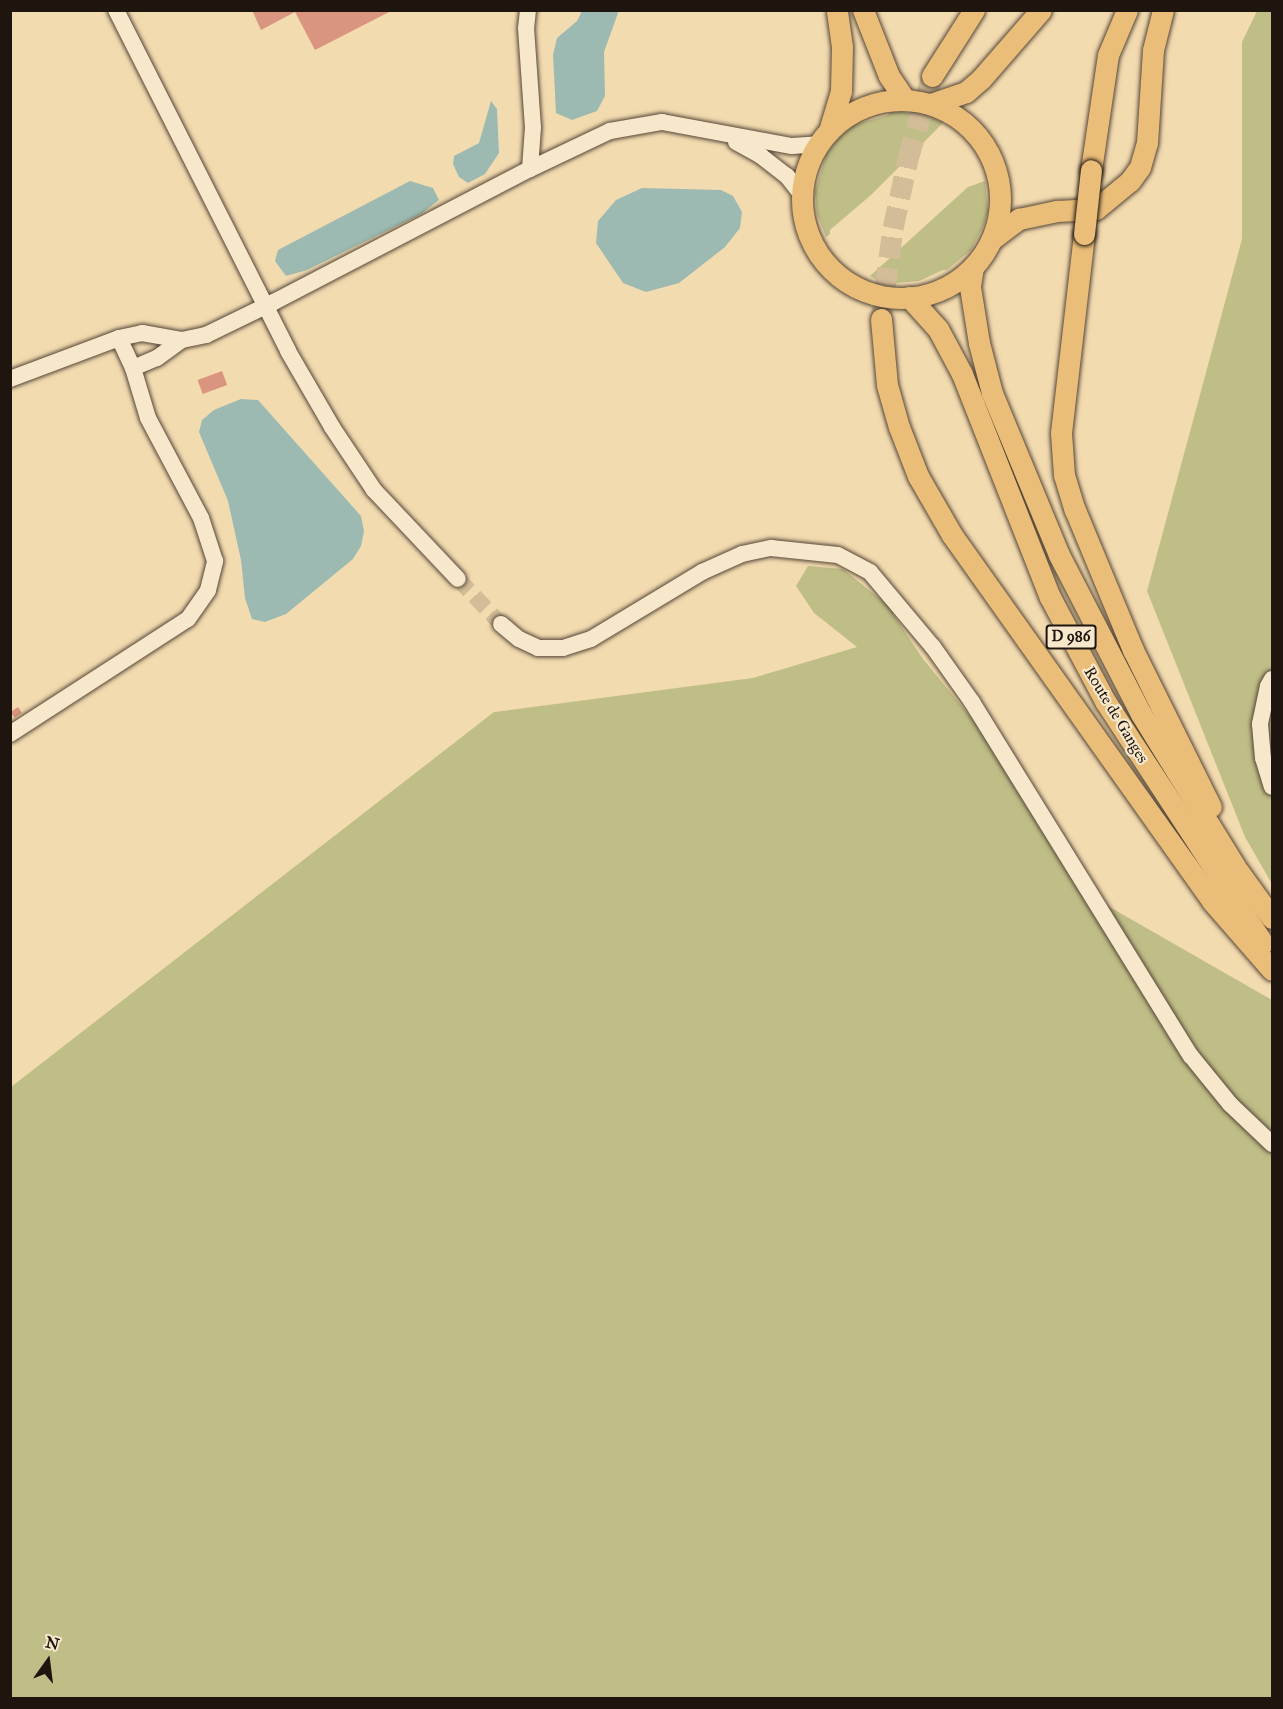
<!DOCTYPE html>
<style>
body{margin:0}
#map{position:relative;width:1283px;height:1709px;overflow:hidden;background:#f3dbb0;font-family:"IM FELL Great Primer",serif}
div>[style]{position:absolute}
.green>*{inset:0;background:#c0be87}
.water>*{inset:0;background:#9cbab1}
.building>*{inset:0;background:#d9957f;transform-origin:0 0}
.minor-tunnel>*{height:16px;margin-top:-8px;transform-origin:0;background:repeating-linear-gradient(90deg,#d3bd98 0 16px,transparent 0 24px)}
.major-tunnel>*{height:21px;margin-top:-10.5px;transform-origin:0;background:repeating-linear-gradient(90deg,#d3bd98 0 21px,transparent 0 31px)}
.roads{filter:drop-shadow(0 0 2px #544637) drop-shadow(0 0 2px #544637)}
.minor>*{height:16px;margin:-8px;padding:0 8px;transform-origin:8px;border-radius:8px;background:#f7e8cc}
.major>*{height:21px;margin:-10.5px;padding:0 10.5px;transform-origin:10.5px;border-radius:10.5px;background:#eabe78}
.major>.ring{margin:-10.5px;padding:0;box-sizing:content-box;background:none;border:21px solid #eabe78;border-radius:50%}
.bridges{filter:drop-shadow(0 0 2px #1f150f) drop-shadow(0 0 2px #1f150f)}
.major-bridge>*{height:21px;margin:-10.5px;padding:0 10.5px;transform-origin:10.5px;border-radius:10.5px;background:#eabe78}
span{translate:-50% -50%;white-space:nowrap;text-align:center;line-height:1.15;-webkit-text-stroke:4.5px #f7e8cc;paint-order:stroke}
.shield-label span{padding:2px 4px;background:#f7e8cc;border:2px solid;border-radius:4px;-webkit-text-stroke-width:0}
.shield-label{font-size:15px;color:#1f150f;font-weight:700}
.street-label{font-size:16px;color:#1f150f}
.frame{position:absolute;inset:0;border:12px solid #1f150f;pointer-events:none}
.north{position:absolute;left:18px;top:1631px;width:60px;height:60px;-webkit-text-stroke:4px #f7e8cc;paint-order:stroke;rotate:14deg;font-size:16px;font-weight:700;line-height:24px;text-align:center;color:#1f150f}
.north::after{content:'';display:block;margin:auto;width:21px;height:27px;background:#1f150f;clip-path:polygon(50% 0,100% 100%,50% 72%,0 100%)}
</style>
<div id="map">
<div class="green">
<div style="clip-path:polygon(1257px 11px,1272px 11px,1272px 884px,1245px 837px,1147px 591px,1242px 239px,1242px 42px)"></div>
<div style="clip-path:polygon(891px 111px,928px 115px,943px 123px,871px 195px,830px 230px,830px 234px,826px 237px,817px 214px,815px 192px,826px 155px,838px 138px,854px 125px,888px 115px)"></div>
<div style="clip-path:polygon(985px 181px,988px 212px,983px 227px,971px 250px,947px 270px,943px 270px,919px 281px,896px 283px,877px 280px,870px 276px,968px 187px)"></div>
<div style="clip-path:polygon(808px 566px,843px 569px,895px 611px,893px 614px,923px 659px,983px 732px,1080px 890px,1272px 1000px,1272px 1698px,11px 1698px,11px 1087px,494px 712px,753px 678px,857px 647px,814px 613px,796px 586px)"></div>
</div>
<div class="water">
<div style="clip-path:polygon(582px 11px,618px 11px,618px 13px,604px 52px,605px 96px,597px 111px,572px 120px,556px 113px,553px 55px,557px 38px,577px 21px)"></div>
<div style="clip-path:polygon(491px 101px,497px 109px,499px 153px,485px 174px,468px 183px,459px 177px,453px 164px,454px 156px,479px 143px)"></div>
<div style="clip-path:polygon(410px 181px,433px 188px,439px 200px,421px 214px,307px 270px,286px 276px,275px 261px,278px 250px)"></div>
<div style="clip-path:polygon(642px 188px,721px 190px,733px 196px,742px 212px,740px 228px,725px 247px,679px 283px,646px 292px,623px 283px,596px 243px,598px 221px,616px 200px)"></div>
<div style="clip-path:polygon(241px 399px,258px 400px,361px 516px,364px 531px,361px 546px,353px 559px,286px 614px,265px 622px,252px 619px,245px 598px,241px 560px,228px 501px,199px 432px,202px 420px,214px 410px)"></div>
</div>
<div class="building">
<div style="clip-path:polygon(252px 10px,393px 10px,315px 50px,295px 12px,261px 30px)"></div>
<div style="left:222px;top:371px;width:15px;height:26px;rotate:70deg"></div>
<div style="left:18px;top:707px;width:7px;height:9px;rotate:56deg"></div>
</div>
<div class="minor-tunnel">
<div style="left:458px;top:579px;width:62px;rotate:46.3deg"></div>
</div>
<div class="major-tunnel">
<div style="left:881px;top:319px;width:92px;rotate:-82.5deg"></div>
<div style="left:893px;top:228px;width:71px;rotate:-77.7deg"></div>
<div style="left:908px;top:159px;width:86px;rotate:-73.9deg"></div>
</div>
<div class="roads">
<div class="minor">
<div style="left:116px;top:10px;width:382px;rotate:63.2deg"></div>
<div style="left:288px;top:351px;width:88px;rotate:59.9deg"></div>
<div style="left:332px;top:427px;width:76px;rotate:56.3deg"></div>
<div style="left:374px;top:490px;width:122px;rotate:46.7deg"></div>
<div style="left:528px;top:10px;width:18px;rotate:96deg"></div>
<div style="left:526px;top:28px;width:99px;rotate:86deg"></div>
<div style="left:533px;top:127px;width:42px;rotate:94.1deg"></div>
<div style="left:736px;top:142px;width:29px;rotate:29deg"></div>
<div style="left:761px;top:156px;width:33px;rotate:38deg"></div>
<div style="left:787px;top:176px;width:24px;rotate:52deg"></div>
<div style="left:133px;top:368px;width:26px;rotate:-23deg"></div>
<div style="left:157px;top:358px;width:31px;rotate:-36deg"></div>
<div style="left:10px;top:379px;width:116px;rotate:-20.6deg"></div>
<div style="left:119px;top:338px;width:24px;rotate:-12deg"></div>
<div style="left:142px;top:333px;width:41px;rotate:9.9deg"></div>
<div style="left:182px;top:340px;width:25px;rotate:-12deg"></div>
<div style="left:206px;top:335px;width:76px;rotate:-25.9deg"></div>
<div style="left:274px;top:302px;width:288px;rotate:-27.5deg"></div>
<div style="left:530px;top:169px;width:89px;rotate:-25.4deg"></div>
<div style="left:610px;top:131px;width:53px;rotate:-9.8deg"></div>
<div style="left:662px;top:122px;width:132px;rotate:10.5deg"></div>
<div style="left:792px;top:146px;width:27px;rotate:-4deg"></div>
<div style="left:501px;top:624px;width:23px;rotate:40deg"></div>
<div style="left:519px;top:639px;width:21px;rotate:25deg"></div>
<div style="left:538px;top:648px;width:25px"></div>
<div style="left:563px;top:648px;width:29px;rotate:-18deg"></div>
<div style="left:591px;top:639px;width:130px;rotate:-31.1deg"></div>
<div style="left:702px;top:572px;width:44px;rotate:-24.2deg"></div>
<div style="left:742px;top:554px;width:30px;rotate:-12deg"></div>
<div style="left:771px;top:548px;width:67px;rotate:6deg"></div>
<div style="left:838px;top:555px;width:36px;rotate:28deg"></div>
<div style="left:870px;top:572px;width:98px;rotate:50deg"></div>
<div style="left:933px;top:647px;width:67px;rotate:54.7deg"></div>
<div style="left:972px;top:702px;width:416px;rotate:58.3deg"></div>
<div style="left:1191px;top:1056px;width:62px;rotate:50.9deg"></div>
<div style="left:1230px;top:1104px;width:58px;rotate:43.6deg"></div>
<div style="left:1272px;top:679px;width:8px;rotate:120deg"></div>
<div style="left:1268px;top:686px;width:39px;rotate:102deg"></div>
<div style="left:1260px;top:724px;width:34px;rotate:85deg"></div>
<div style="left:1263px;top:758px;width:30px;rotate:73deg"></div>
<div style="left:10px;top:734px;width:212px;rotate:-32.9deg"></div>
<div style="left:188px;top:619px;width:35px;rotate:-55deg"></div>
<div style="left:208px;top:590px;width:30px;rotate:-76deg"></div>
<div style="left:215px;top:561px;width:45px;rotate:-108deg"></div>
<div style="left:201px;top:518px;width:113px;rotate:-117.9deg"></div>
<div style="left:148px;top:418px;width:52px;rotate:-106.7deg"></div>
<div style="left:133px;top:368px;width:33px;rotate:-115deg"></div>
</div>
<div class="major">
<div style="left:863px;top:10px;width:71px;rotate:68.5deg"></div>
<div style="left:889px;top:76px;width:29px;rotate:56deg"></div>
<div style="left:932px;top:76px;width:78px;rotate:-57.5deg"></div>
<div class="ring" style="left:802px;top:100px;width:177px;height:177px"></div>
<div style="left:931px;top:104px;width:37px;rotate:-19deg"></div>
<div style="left:966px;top:92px;width:20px;rotate:-41deg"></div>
<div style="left:981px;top:79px;width:91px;rotate:-49deg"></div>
<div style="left:829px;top:131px;width:42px;rotate:-73.3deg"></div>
<div style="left:841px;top:91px;width:44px;rotate:-88.7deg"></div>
<div style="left:842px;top:47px;width:37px;rotate:-98deg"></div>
<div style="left:1091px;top:170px;width:116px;rotate:-81.6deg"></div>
<div style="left:1108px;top:55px;width:49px;rotate:-67.1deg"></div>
<div style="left:1084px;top:234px;width:200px;rotate:96.6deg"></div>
<div style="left:1061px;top:433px;width:42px;rotate:85.9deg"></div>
<div style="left:1064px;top:475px;width:37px;rotate:73deg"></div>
<div style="left:1075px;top:510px;width:152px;rotate:67.5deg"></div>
<div style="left:1133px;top:650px;width:175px;rotate:63.6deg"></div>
<div style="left:992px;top:239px;width:34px;rotate:-37deg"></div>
<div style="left:1019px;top:219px;width:39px;rotate:-12deg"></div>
<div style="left:1057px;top:211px;width:39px;rotate:-3deg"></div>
<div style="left:1096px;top:209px;width:44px;rotate:-39.5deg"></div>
<div style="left:1130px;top:181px;width:17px;rotate:-54deg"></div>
<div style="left:1140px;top:167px;width:25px;rotate:-74deg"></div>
<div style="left:1147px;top:143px;width:93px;rotate:-86.3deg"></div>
<div style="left:1153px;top:50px;width:41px;rotate:-76deg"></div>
<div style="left:973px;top:267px;width:20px;rotate:99deg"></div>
<div style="left:970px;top:287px;width:57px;rotate:80.9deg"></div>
<div style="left:979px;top:343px;width:52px;rotate:75.4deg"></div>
<div style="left:992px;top:393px;width:175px;rotate:67.5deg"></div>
<div style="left:1059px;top:555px;width:179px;rotate:62.7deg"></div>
<div style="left:1141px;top:714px;width:185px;rotate:58.3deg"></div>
<div style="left:1238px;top:871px;width:58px;rotate:54.1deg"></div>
<div style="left:909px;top:297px;width:43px;rotate:47.8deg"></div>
<div style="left:938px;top:329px;width:51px;rotate:61.9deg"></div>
<div style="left:962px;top:374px;width:240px;rotate:68.5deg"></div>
<div style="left:1050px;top:597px;width:118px;rotate:62.1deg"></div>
<div style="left:1105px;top:701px;width:289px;rotate:56.9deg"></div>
<div style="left:881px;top:319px;width:66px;rotate:84.8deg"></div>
<div style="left:887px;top:385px;width:44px;rotate:74.1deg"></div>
<div style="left:899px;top:427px;width:53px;rotate:68.8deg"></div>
<div style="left:918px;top:476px;width:68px;rotate:60deg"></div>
<div style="left:952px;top:535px;width:449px;rotate:54.6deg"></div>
<div style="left:1212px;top:901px;width:91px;rotate:49deg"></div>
</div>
</div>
<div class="bridges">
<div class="major-bridge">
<div style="left:1084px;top:234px;width:64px;rotate:-83.8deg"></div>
</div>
</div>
<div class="shield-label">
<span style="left:1071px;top:637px">D 986</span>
</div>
<div class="street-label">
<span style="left:1116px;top:715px;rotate:59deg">Route de Ganges</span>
</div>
<div class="frame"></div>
<div class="north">N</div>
</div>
